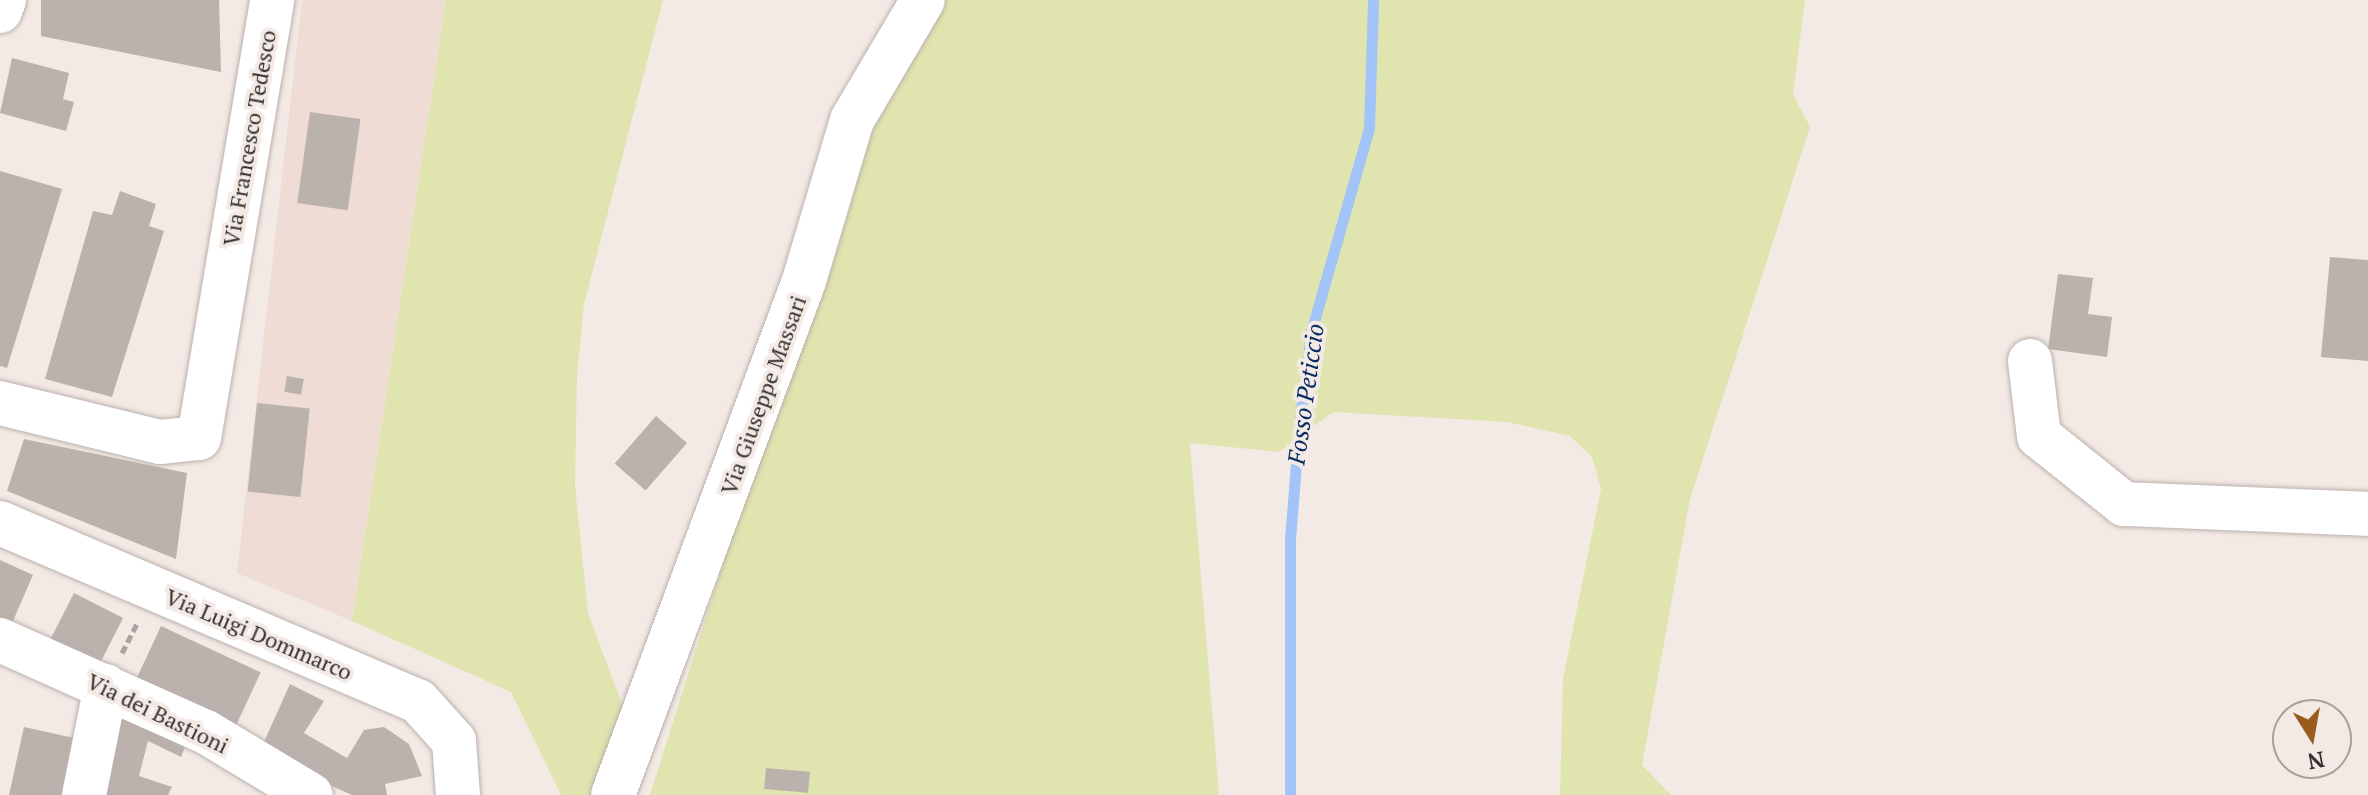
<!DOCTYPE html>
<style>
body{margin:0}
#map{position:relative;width:2368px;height:795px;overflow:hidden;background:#f4eae5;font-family:"PT Serif",serif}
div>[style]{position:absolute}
.built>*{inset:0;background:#eedcd5}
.green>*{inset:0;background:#e0e4ae}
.stream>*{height:11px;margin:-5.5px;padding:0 5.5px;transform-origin:5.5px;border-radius:5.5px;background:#a2c4f8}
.building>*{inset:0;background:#bbb1ad;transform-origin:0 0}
.path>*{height:5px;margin-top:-2.5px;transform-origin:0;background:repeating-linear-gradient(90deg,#aba3a0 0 8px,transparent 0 12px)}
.roads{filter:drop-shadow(0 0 2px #bbb1ad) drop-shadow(0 0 2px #bbb1ad)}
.minor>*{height:44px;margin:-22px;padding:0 22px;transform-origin:22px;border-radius:22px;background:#fff}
span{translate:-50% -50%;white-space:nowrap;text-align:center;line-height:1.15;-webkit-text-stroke:8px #f4eae5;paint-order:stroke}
.street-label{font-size:22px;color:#353130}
.water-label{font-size:24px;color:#052c63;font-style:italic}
.north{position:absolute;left:2272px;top:699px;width:80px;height:80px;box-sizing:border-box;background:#f4eae5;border:2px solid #a8a09d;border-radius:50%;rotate:169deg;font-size:22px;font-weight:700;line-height:32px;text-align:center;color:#353130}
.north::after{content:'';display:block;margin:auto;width:28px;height:36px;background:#985d1d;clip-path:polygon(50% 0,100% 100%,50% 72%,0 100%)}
</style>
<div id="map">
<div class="built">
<div style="clip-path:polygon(302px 0,446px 0,352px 621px,237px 573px)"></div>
</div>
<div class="green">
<div style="clip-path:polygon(446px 0,663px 0,584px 304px,577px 376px,575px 485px,588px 613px,624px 709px,598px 795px,561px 795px,511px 692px,352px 621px)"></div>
<div style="clip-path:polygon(941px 0,1805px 0,1793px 94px,1810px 127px,1690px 499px,1642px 765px,1671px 795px,1560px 795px,1563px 679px,1601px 489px,1592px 457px,1570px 436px,1507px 422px,1333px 412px,1279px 452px,1190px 443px,1219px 795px,650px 795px,853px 152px)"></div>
</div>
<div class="stream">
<div style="left:1290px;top:795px;width:256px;rotate:-90deg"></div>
<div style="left:1290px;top:539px;width:112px;rotate:-85.4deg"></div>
<div style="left:1299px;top:427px;width:96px;rotate:-82.8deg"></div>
<div style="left:1311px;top:332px;width:211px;rotate:-74.1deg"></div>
<div style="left:1369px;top:129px;width:129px;rotate:-88.2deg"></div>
</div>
<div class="building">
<div style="clip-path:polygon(41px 0,219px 0,221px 72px,41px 36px)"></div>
<div style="clip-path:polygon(12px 58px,69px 73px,63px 99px,74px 102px,66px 131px,0 113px)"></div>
<div style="left:310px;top:112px;width:51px;height:92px;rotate:8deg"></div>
<div style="clip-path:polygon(0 171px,62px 189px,7px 368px,0 366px)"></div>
<div style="clip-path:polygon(120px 191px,156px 204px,149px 226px,164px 231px,112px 397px,45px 379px,93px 211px,112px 215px)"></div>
<div style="clip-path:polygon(2330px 257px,2368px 260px,2368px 361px,2321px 357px)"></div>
<div style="clip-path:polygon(2058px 274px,2093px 278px,2088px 314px,2112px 317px,2107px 357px,2048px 349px)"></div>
<div style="left:287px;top:376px;width:17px;height:16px;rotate:10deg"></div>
<div style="left:257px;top:403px;width:53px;height:89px;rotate:6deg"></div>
<div style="left:656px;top:416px;width:41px;height:63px;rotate:41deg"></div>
<div style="clip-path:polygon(24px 439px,187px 473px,176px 559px,7px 491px)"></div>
<div style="clip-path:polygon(0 560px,33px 575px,9px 630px,0 626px)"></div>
<div style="left:74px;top:593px;width:55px;height:58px;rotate:27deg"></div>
<div style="left:161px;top:626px;width:110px;height:57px;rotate:25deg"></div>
<div style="clip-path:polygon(290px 684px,324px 701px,304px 733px,347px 758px,364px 730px,384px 727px,409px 744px,422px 776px,385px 784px,387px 795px,352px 795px,259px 753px)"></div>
<div style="clip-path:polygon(119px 703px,189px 737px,181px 757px,148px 741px,139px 776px,172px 787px,168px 795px,98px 795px)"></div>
<div style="clip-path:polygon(24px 727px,83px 740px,70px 795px,9px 795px)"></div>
<div style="left:766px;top:768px;width:44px;height:21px;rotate:5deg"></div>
</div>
<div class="path">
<div style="left:122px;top:653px;width:34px;rotate:-63deg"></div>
</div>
<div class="roads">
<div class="minor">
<div style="left:0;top:11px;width:12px;rotate:-70deg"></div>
<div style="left:2030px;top:361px;width:76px;rotate:83.2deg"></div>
<div style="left:2039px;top:436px;width:109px;rotate:38.7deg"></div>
<div style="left:2124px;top:504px;width:244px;rotate:2.3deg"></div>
<div style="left:0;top:403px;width:165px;rotate:13.7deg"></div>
<div style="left:160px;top:442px;width:39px;rotate:-6deg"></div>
<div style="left:199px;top:438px;width:444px;rotate:-80.5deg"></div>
<div style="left:0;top:523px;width:454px;rotate:23.1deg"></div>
<div style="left:418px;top:701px;width:54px;rotate:48deg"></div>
<div style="left:454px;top:741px;width:54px;rotate:85.8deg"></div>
<div style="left:0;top:640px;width:226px;rotate:24.1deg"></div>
<div style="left:206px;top:732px;width:122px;rotate:31deg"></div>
<div style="left:84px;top:795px;width:111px;rotate:-78.6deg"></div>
<div style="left:613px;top:795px;width:548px;rotate:-69.62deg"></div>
<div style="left:804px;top:281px;width:168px;rotate:-73.4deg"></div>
<div style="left:852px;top:120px;width:139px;rotate:-59.4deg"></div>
</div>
</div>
<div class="street-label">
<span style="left:249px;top:138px;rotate:-80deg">Via Francesco Tedesco</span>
<span style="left:763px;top:395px;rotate:-70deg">Via Giuseppe Massari</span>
<span style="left:259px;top:634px;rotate:23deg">Via Luigi Dommarco</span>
<span style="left:158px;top:713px;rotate:26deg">Via dei Bastioni</span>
</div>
<div class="water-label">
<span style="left:1306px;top:394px;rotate:-82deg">Fosso Peticcio</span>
</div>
<div class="north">N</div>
</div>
